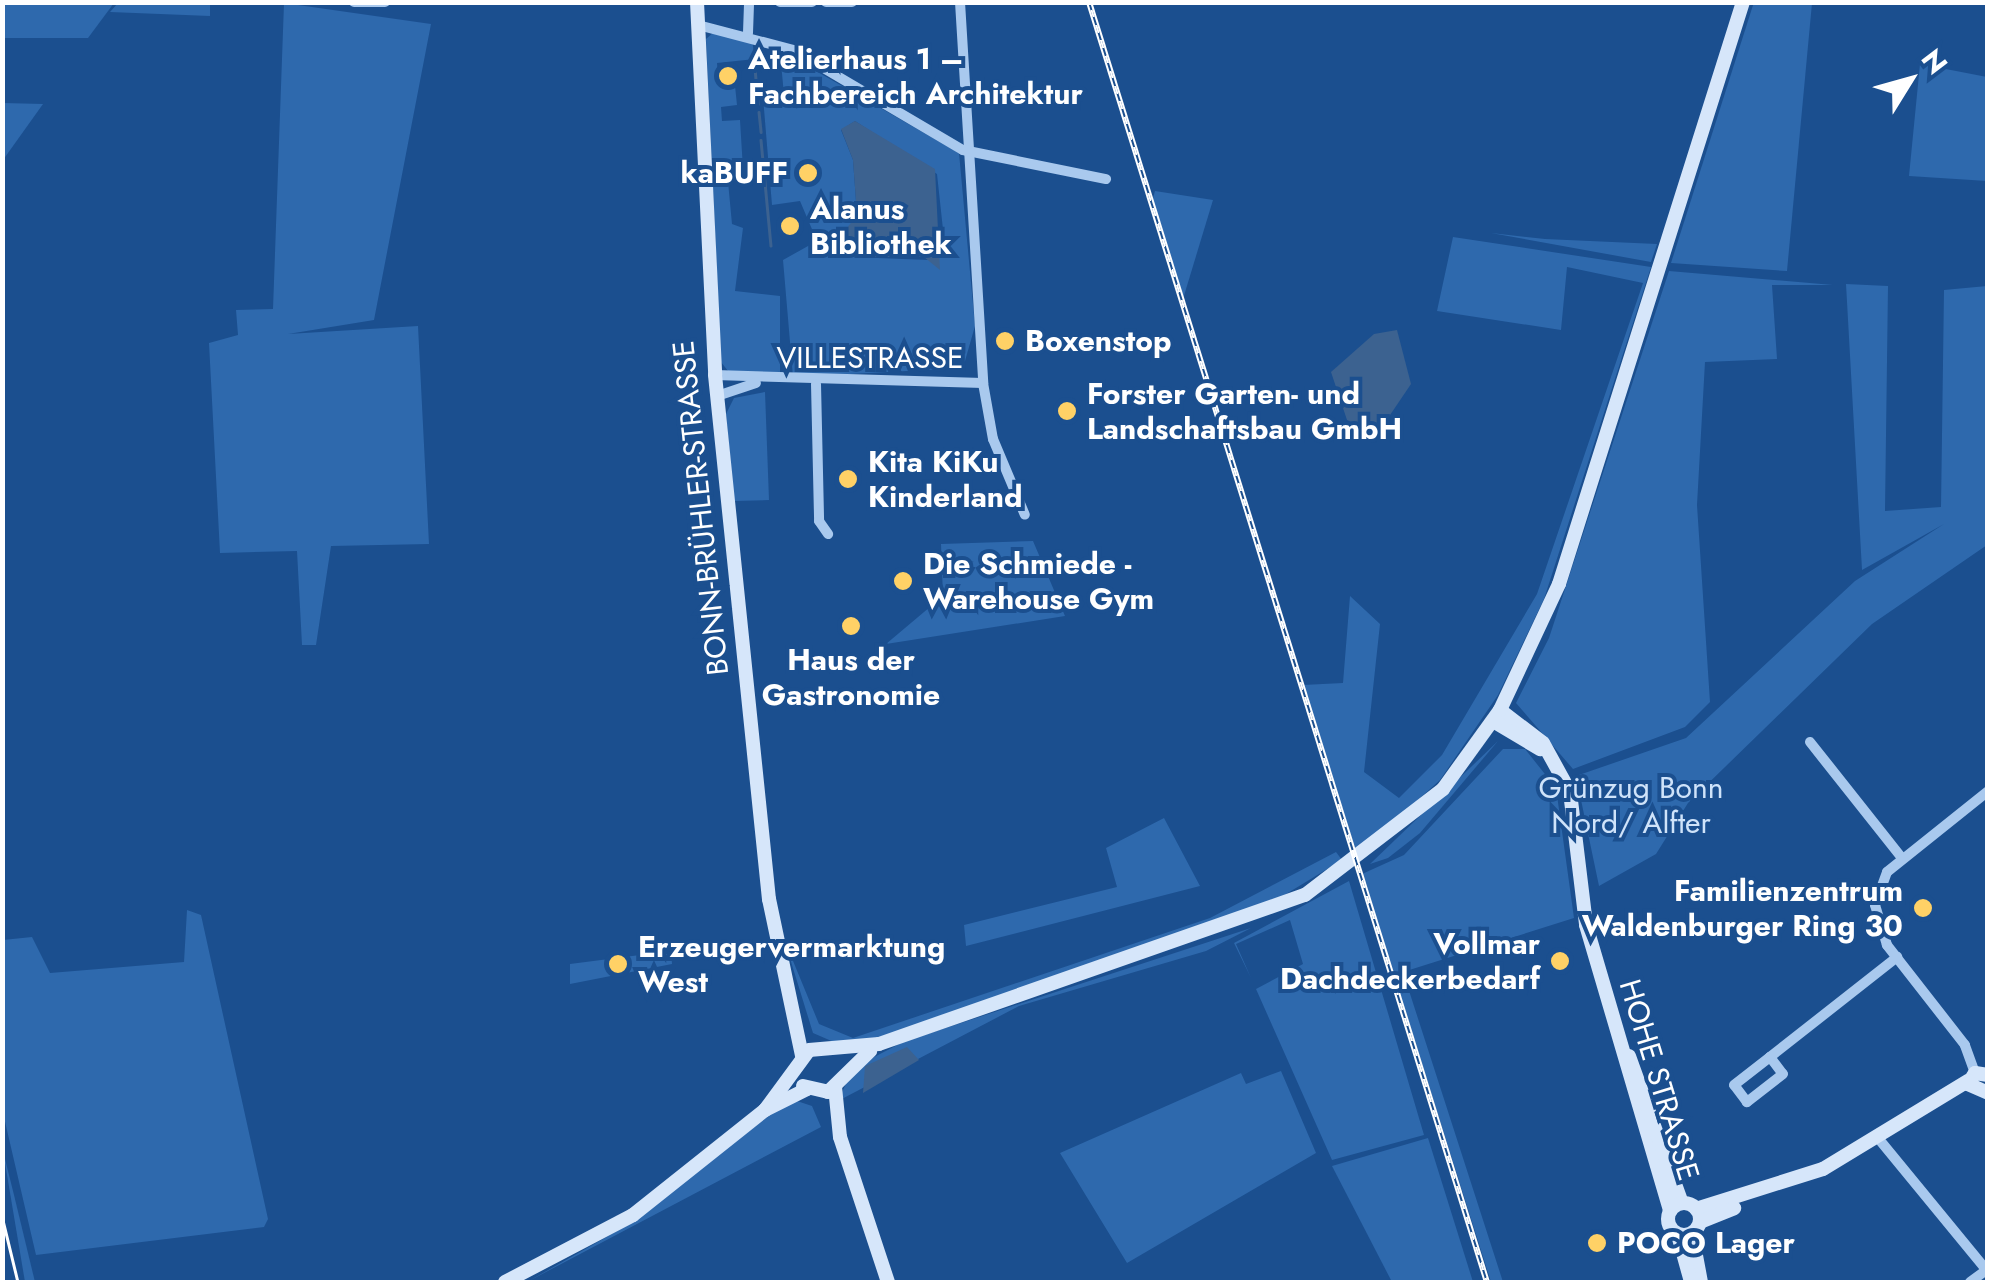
<!DOCTYPE html>
<meta charset="utf-8">
<style>
body{margin:0}
#map{position:relative;width:1990px;height:1285px;overflow:hidden;background:#1b4f8f;font-family:Jost,sans-serif}
div>[style]{position:absolute}
.green>*{inset:0;background:#2e69ad}
.water>*{inset:0;background:#3c6290}
.stream>*{height:2.5px;margin:-1.25px;padding:0 1.25px;transform-origin:1.25px;border-radius:1.25px;background:#3c6290}
.street>*{height:10px;margin:-5px;padding:0 5px;transform-origin:5px;border-radius:5px;background:#a9c9ee}
.secondary>*{height:14px;margin:-7px;padding:0 7px;transform-origin:7px;border-radius:7px;background:#d6e6fa}
.secondary>.ring{margin:-7px;padding:0;box-sizing:content-box;background:none;border:14px solid #d6e6fa;border-radius:50%}
.tram>*{height:2.5px;margin:-1.25px;padding:0 1.25px;transform-origin:1.25px;border-radius:1.25px;background:#fff}
.rail>*{height:6px;margin-top:-3px;transform-origin:0;background:repeating-linear-gradient(90deg,#1b4f8f 0 8px,#fff 0 16px);box-sizing:border-box;border-block:2px solid #fff}
.dots>*{width:28px;height:28px;translate:-50% -50%;box-sizing:border-box;border:5px solid #1b4f8f;border-radius:50%}
span{translate:-50% -50%;white-space:nowrap;text-align:center;line-height:1.15;-webkit-text-stroke:8px #1b4f8f;paint-order:stroke}
.poi-label{font-size:30px;color:#fff;font-weight:700}
.left{translate:0 -50%;text-align:left}
.right{translate:-100% -50%;text-align:right}
.street-label{font-size:30px;color:#fff}
.park-label{font-size:30px;color:#cfe3fa}
.frame{position:absolute;inset:0;border:5px solid #fff;pointer-events:none}
.north{position:absolute;left:1860px;top:30px;width:100px;height:100px;-webkit-text-stroke:8px #1b4f8f;paint-order:stroke;rotate:53deg;font-size:28px;font-weight:700;line-height:40px;text-align:center;color:#fff}
.north::after{content:'';display:block;margin:auto;width:35px;height:45px;background:#fff;clip-path:polygon(50% 0,100% 100%,50% 72%,0 100%)}
</style>
<div id="map">
<div class="green">
<div style="clip-path:polygon(3px 2px,114px 2px,114px 3px,88px 38px,3px 38px)"></div>
<div style="clip-path:polygon(1754px 2px,1812px 3px,1787px 271px,1671px 263px)"></div>
<div style="clip-path:polygon(118px 3px,210px 3px,210px 16px,110px 12px)"></div>
<div style="clip-path:polygon(284px 3px,431px 24px,374px 320px,288px 334px,418px 326px,429px 544px,331px 546px,316px 645px,302px 645px,297px 551px,220px 553px,209px 343px,238px 335px,236px 310px,273px 309px)"></div>
<div style="clip-path:polygon(714px 32px,752px 40px,755px 59px,717px 63px,718px 77px,734px 76px,737px 105px,721px 107px,722px 121px,740px 120px,743px 169px,727px 171px,732px 224px,743px 228px,735px 291px,780px 296px,780px 377px,728px 371px,721px 362px,706px 39px)"></div>
<div style="clip-path:polygon(evenodd,795px 59px,959px 153px,975px 326px,963px 368px,793px 377px,783px 260px,817px 241px,800px 201px,772px 205px,763px 97px,784px 95px,781px 63px,795px 59px,855px 121px,937px 174px,945px 248px,928px 260px,853px 257px,844px 236px,857px 215px,853px 160px,841px 130px,855px 121px)"></div>
<div style="clip-path:polygon(1920px 64px,1987px 77px,1987px 181px,1909px 176px)"></div>
<div style="clip-path:polygon(3px 103px,43px 104px,3px 160px,2px 103px)"></div>
<div style="clip-path:polygon(1155px 191px,1213px 200px,1183px 299px,1151px 205px)"></div>
<div style="clip-path:polygon(1491px 233px,1545px 239px,1657px 244px,1651px 262px)"></div>
<div style="clip-path:polygon(1453px 237px,1651px 267px,1544px 599px,1498px 695px,1440px 780px,1357px 855px,1303px 685px,1343px 683px,1350px 596px,1380px 624px,1364px 772px,1399px 798px,1442px 755px,1537px 594px,1643px 283px,1567px 267px,1561px 330px,1437px 311px)"></div>
<div style="clip-path:polygon(1669px 271px,1833px 285px,1772px 285px,1777px 359px,1705px 362px,1697px 505px,1710px 702px,1685px 727px,1573px 769px,1516px 703px,1549px 638px)"></div>
<div style="clip-path:polygon(1846px 284px,1888px 286px,1885px 511px,1941px 507px,1944px 290px,1987px 286px,1987px 545px,1872px 624px,1688px 803px,1656px 854px,1599px 886px,1576px 776px,1686px 738px,1855px 581px,1944px 524px,1862px 570px)"></div>
<div style="clip-path:polygon(765px 392px,769px 500px,734px 501px,726px 414px,734px 398px)"></div>
<div style="clip-path:polygon(1033px 541px,1065px 616px,886px 644px,943px 596px,941px 544px)"></div>
<div style="clip-path:polygon(1498px 741px,1420px 833px,1388px 858px,1370px 864px)"></div>
<div style="clip-path:polygon(1503px 749px,1525px 749px,1556px 788px,1574px 918px,1403px 972px,1503px 1282px,1491px 1282px,1362px 874px,1404px 855px)"></div>
<div style="clip-path:polygon(1164px 818px,1200px 886px,966px 946px,964px 925px,1117px 887px,1106px 848px)"></div>
<div style="clip-path:polygon(1336px 852px,1342px 860px,1268px 905px,850px 1049px,813px 1033px,784px 939px,819px 1024px,853px 1038px,1210px 918px)"></div>
<div style="clip-path:polygon(1349px 881px,1424px 1135px,1332px 1160px,1256px 989px,1303px 964px,1290px 920px,1236px 944px,1251px 978px,1234px 943px)"></div>
<div style="clip-path:polygon(187px 910px,201px 915px,268px 1219px,264px 1227px,36px 1255px,3px 1113px,3px 940px,32px 937px,50px 973px,184px 962px)"></div>
<div style="clip-path:polygon(1251px 928px,1206px 951px,1019px 1006px,838px 1101px,853px 1068px,903px 1042px)"></div>
<div style="clip-path:polygon(671px 951px,672px 964px,570px 984px,570px 964px)"></div>
<div style="clip-path:polygon(1281px 1071px,1316px 1153px,1127px 1263px,1060px 1153px,1241px 1073px,1246px 1084px)"></div>
<div style="clip-path:polygon(791px 1099px,812px 1106px,821px 1127px,527px 1282px,626px 1226px)"></div>
<div style="clip-path:polygon(1428px 1138px,1473px 1282px,1392px 1282px,1332px 1166px)"></div>
<div style="clip-path:polygon(3px 1151px,14px 1195px,35px 1282px,25px 1282px)"></div>
</div>
<div class="water">
<div style="clip-path:polygon(855px 121px,935px 169px,940px 270px,924px 257px,853px 257px,844px 232px,857px 215px,853px 160px,841px 129px)"></div>
<div style="clip-path:polygon(1397px 330px,1411px 384px,1386px 421px,1367px 429px,1347px 420px,1331px 372px,1374px 334px)"></div>
<div style="clip-path:polygon(907px 1047px,919px 1060px,863px 1093px,865px 1066px)"></div>
</div>
<div class="stream">
<div style="left:755px;top:68px;width:36px;rotate:85deg"></div>
<div style="left:759px;top:112px;width:20px;rotate:84deg"></div>
<div style="left:761px;top:140px;width:106px;rotate:84.6deg"></div>
</div>
<div class="street">
<div style="left:354px;top:2px;width:31px"></div>
<div style="left:780px;top:2px;width:32px"></div>
<div style="left:826px;top:2px;width:26px"></div>
<div style="left:960px;top:2px;width:382px;rotate:86.5deg"></div>
<div style="left:983px;top:383px;width:57px;rotate:79.9deg"></div>
<div style="left:993px;top:439px;width:82px;rotate:67.2deg"></div>
<div style="left:698px;top:25px;width:98px;rotate:14.7deg"></div>
<div style="left:793px;top:50px;width:197px;rotate:30.5deg"></div>
<div style="left:963px;top:150px;width:146px;rotate:11.5deg"></div>
<div style="left:748px;top:33px;width:31px;rotate:-88deg"></div>
<div style="left:715px;top:375px;width:268px;rotate:1.7deg"></div>
<div style="left:816px;top:384px;width:137px;rotate:88.7deg"></div>
<div style="left:819px;top:521px;width:16px;rotate:55deg"></div>
<div style="left:717px;top:396px;width:41px;rotate:-18.4deg"></div>
<div style="left:1810px;top:742px;width:148px;rotate:51.6deg"></div>
<div style="left:1770px;top:1057px;width:21px;rotate:53deg"></div>
<div style="left:1783px;top:1074px;width:46px;rotate:142.1deg"></div>
<div style="left:1747px;top:1102px;width:21px;rotate:-127deg"></div>
<div style="left:1734px;top:1085px;width:46px;rotate:-37.9deg"></div>
<div style="left:1770px;top:1057px;width:162px;rotate:-38.2deg"></div>
<div style="left:1975px;top:1073px;width:30px;rotate:-110deg"></div>
<div style="left:1965px;top:1045px;width:127px;rotate:-128deg"></div>
<div style="left:1887px;top:945px;width:42px;rotate:-106.7deg"></div>
<div style="left:1875px;top:905px;width:35px;rotate:-70deg"></div>
<div style="left:1887px;top:872px;width:129px;rotate:-38.7deg"></div>
<div style="left:1878px;top:1138px;width:173px;rotate:50.6deg"></div>
<div style="left:1970px;top:1282px;width:17px;rotate:-36deg"></div>
</div>
<div class="secondary">
<div style="left:697px;top:2px;width:373px;rotate:87.2deg"></div>
<div style="left:715px;top:375px;width:527px;rotate:84.12deg"></div>
<div style="left:769px;top:899px;width:160px;rotate:78.1deg"></div>
<div style="left:1500px;top:710px;width:54px;rotate:37.5deg"></div>
<div style="left:1543px;top:743px;width:56px;rotate:61.1deg"></div>
<div style="left:1570px;top:792px;width:134px;rotate:83.1deg"></div>
<div style="left:1586px;top:925px;width:298px;rotate:73.6deg"></div>
<div style="left:1493px;top:721px;width:55px;rotate:30.8deg"></div>
<div style="left:1629px;top:1056px;width:156px;rotate:70.2deg"></div>
<div style="left:1988px;top:1075px;width:13px;rotate:-171deg"></div>
<div style="left:1975px;top:1073px;width:13px;rotate:122deg"></div>
<div style="left:1968px;top:1084px;width:22px;rotate:24deg"></div>
<div style="left:803px;top:1086px;width:26px;rotate:13deg"></div>
<div style="left:828px;top:1092px;width:59px;rotate:-44.3deg"></div>
<div style="left:835px;top:1087px;width:50px;rotate:84.3deg"></div>
<div style="left:840px;top:1137px;width:153px;rotate:71.7deg"></div>
<div style="left:765px;top:1110px;width:74px;rotate:-53.7deg"></div>
<div style="left:809px;top:1050px;width:70px;rotate:-4.9deg"></div>
<div style="left:879px;top:1044px;width:451px;rotate:-19.3deg"></div>
<div style="left:1305px;top:895px;width:174px;rotate:-37.5deg"></div>
<div style="left:1443px;top:789px;width:97px;rotate:-54.2deg"></div>
<div style="left:1500px;top:710px;width:139px;rotate:-64.9deg"></div>
<div style="left:1559px;top:584px;width:610px;rotate:-72.46deg"></div>
<div class="ring" style="left:1668px;top:1203px;width:18px;height:18px"></div>
<div style="left:1696px;top:1209px;width:133px;rotate:-17.5deg"></div>
<div style="left:1823px;top:1169px;width:170px;rotate:-31.3deg"></div>
<div style="left:1700px;top:1222px;width:37px;rotate:-22deg"></div>
<div style="left:1692px;top:1234px;width:49px;rotate:79.4deg"></div>
<div style="left:1678px;top:1235px;width:49px;rotate:74.5deg"></div>
<div style="left:505px;top:1282px;width:144px;rotate:-27.6deg"></div>
<div style="left:633px;top:1215px;width:169px;rotate:-38.5deg"></div>
<div style="left:765px;top:1110px;width:47px;rotate:-26.6deg"></div>
</div>
<div class="tram">
<div style="left:2px;top:1216px;width:68px;rotate:76.4deg"></div>
</div>
<div class="rail">
<div style="left:1089px;top:2px;width:1340px;rotate:72.73deg"></div>
</div>
<div class="dots">
<div style="left:728px;top:76px;background:#ffd166"></div>
<div style="left:808px;top:173px;background:#ffd166"></div>
<div style="left:790px;top:226px;background:#ffd166"></div>
<div style="left:1005px;top:341px;background:#ffd166"></div>
<div style="left:1067px;top:411px;background:#ffd166"></div>
<div style="left:848px;top:479px;background:#ffd166"></div>
<div style="left:903px;top:581px;background:#ffd166"></div>
<div style="left:851px;top:626px;background:#ffd166"></div>
<div style="left:1923px;top:908px;background:#ffd166"></div>
<div style="left:1560px;top:961px;background:#ffd166"></div>
<div style="left:618px;top:964px;background:#ffd166"></div>
<div style="left:1597px;top:1243px;background:#ffd166"></div>
</div>
<div class="poi-label">
<span class="left" style="left:748px;top:76px">Atelierhaus 1 –<br>Fachbereich Architektur</span>
<span class="right" style="left:788px;top:173px">kaBUFF</span>
<span class="left" style="left:810px;top:226px">Alanus<br>Bibliothek</span>
<span class="left" style="left:1025px;top:341px">Boxenstop</span>
<span class="left" style="left:1087px;top:411px">Forster Garten- und<br>Landschaftsbau GmbH</span>
<span class="left" style="left:868px;top:479px">Kita KiKu<br>Kinderland</span>
<span class="left" style="left:923px;top:581px">Die Schmiede -<br>Warehouse Gym</span>
<span style="left:851px;top:677px">Haus der<br>Gastronomie</span>
<span class="right" style="left:1903px;top:908px">Familienzentrum<br>Waldenburger Ring 30</span>
<span class="right" style="left:1540px;top:961px">Vollmar<br>Dachdeckerbedarf</span>
<span class="left" style="left:638px;top:964px">Erzeugervermarktung<br>West</span>
<span class="left" style="left:1617px;top:1243px">POCO Lager</span>
</div>
<div class="street-label">
<span style="left:870px;top:358px">VILLESTRASSE</span>
<span style="left:701px;top:508px;rotate:-96deg">BONN-BRÜHLER-STRASSE</span>
<span style="left:1659px;top:1080px;rotate:73deg">HOHE STRASSE</span>
</div>
<div class="park-label">
<span style="left:1631px;top:805px">Grünzug Bonn<br>Nord/ Alfter</span>
</div>
<div class="frame"></div>
<div class="north">N</div>
</div>
